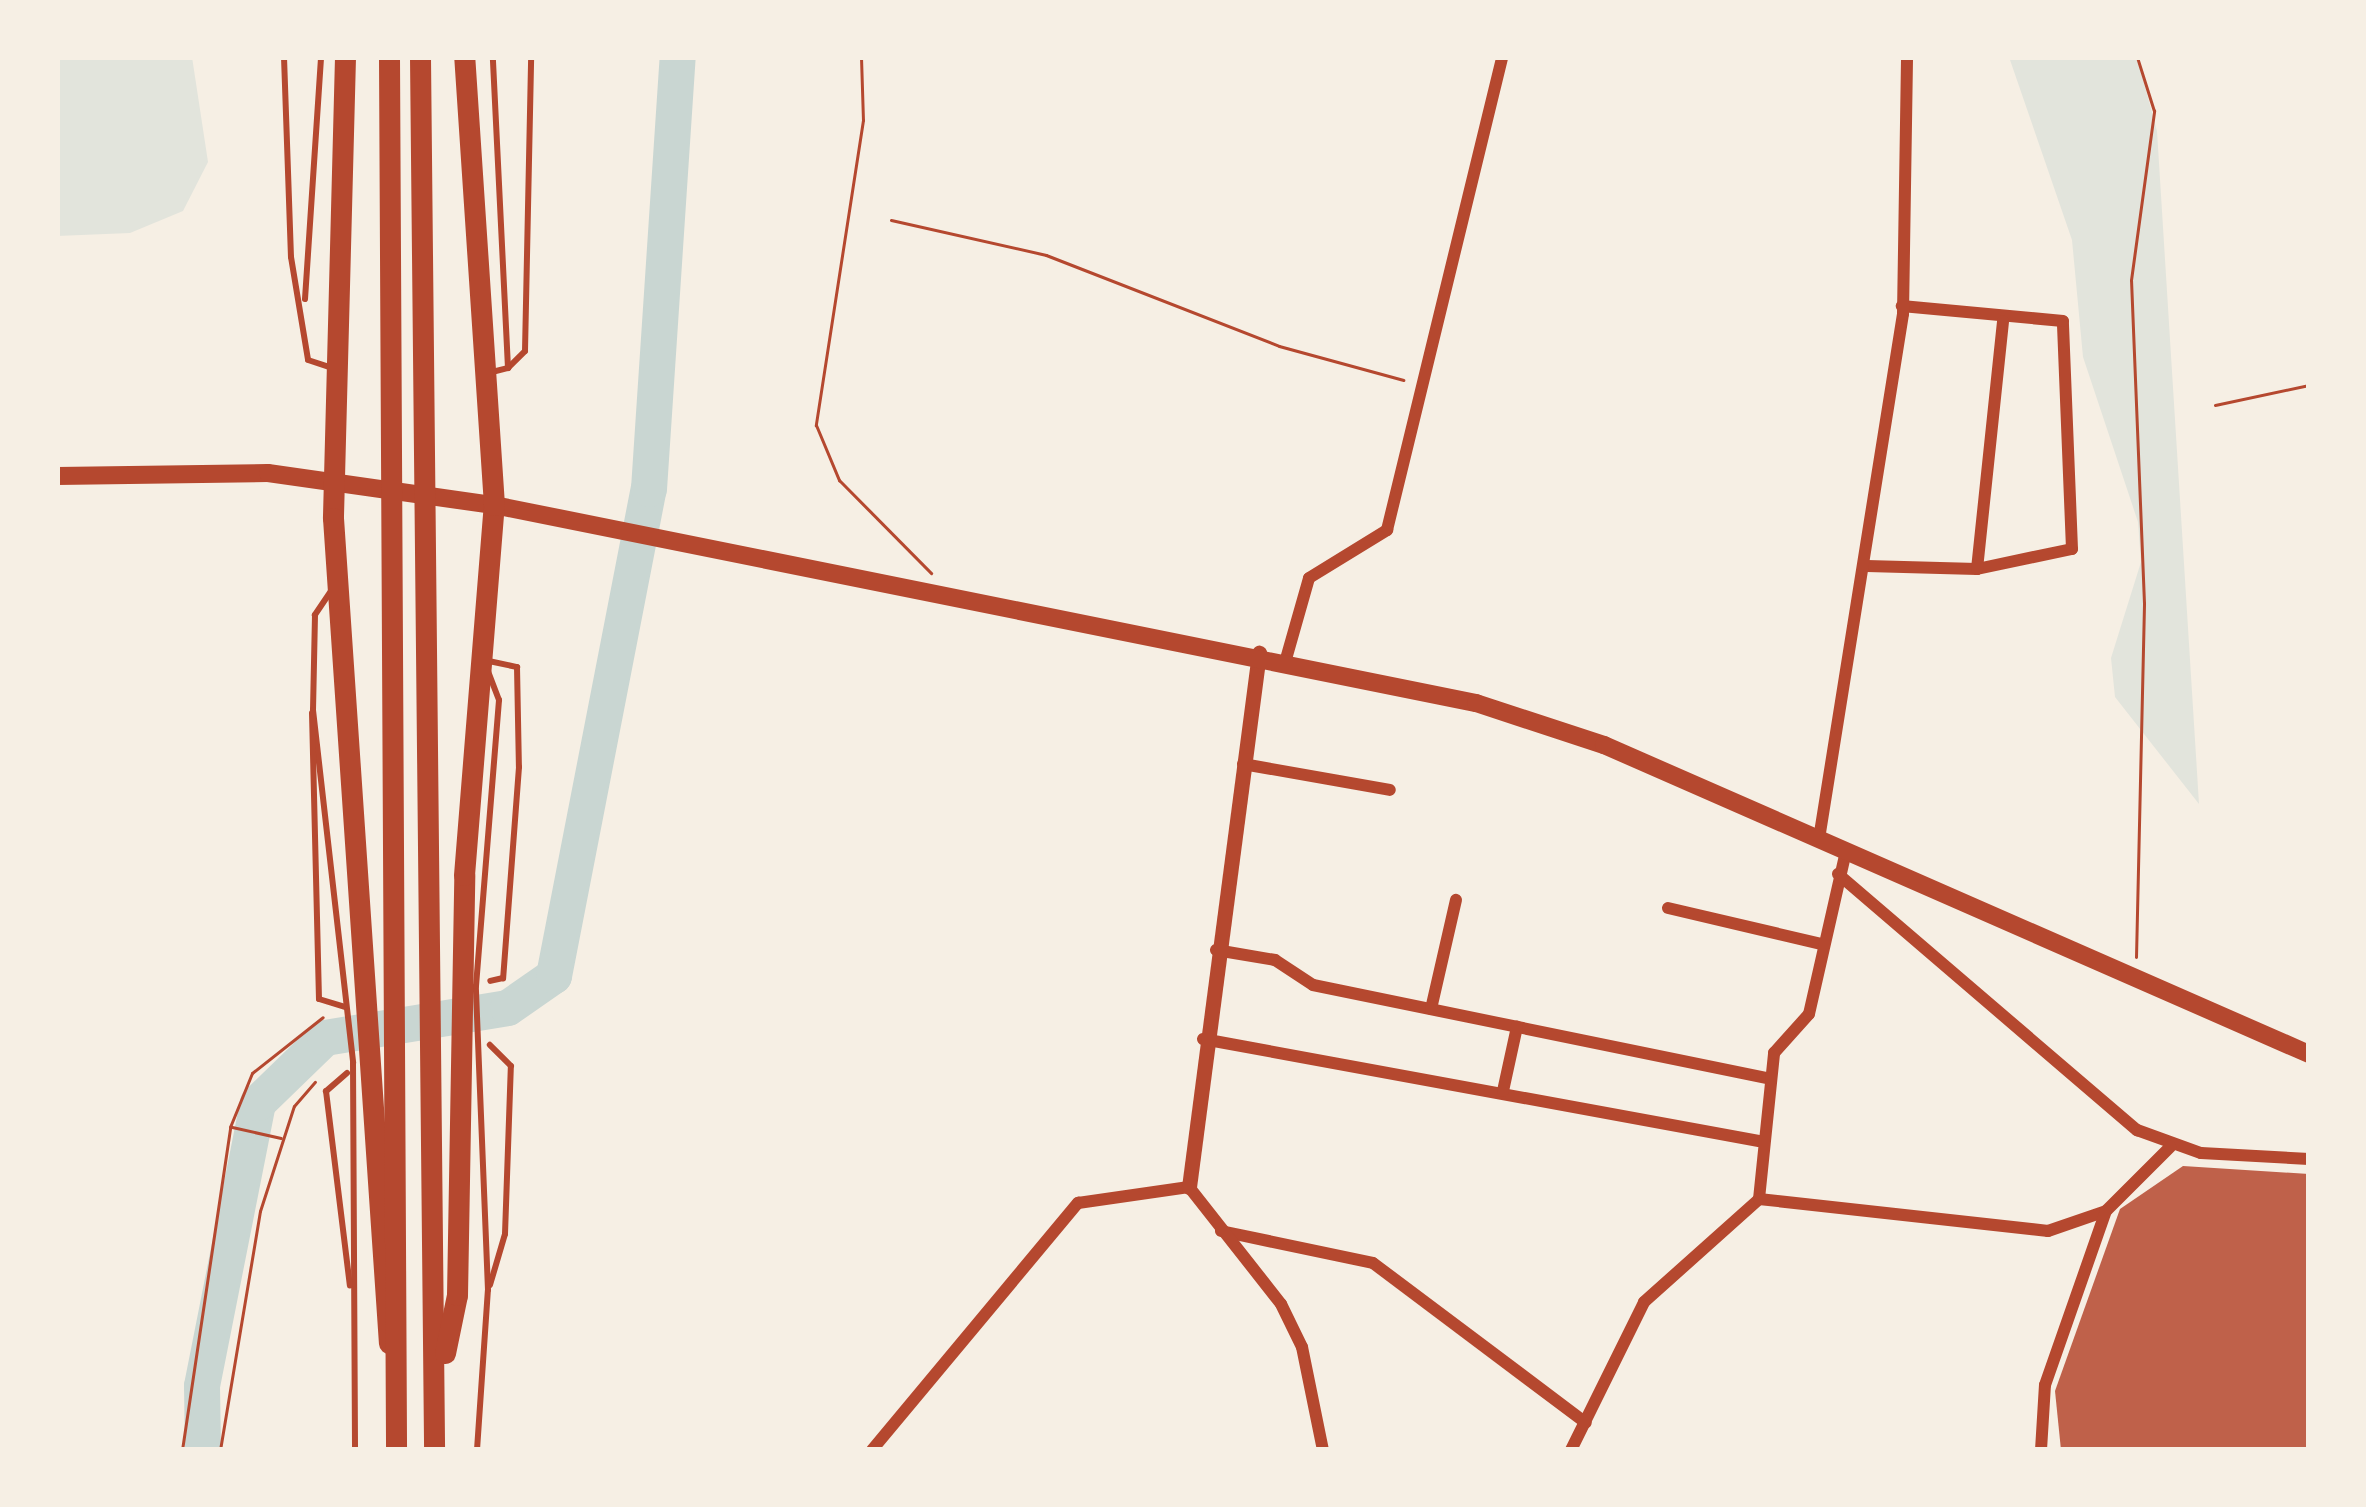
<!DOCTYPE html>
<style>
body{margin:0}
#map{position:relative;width:2366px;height:1507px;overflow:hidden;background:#f6efe4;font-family:Mulish,sans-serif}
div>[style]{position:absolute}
.green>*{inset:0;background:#e2e4dc}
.river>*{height:36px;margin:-18px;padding:0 18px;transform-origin:18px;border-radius:18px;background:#c9d6d2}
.building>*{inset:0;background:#bf614a}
.path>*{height:3px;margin:-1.5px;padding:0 1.5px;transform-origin:1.5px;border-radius:1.5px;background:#b5482f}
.service>*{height:6px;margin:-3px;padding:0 3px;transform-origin:3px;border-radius:3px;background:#b5482f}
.minor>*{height:12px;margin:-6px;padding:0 6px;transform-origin:6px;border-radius:6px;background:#b5482f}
.tertiary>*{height:15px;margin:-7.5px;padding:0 7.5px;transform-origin:7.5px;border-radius:7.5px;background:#b5482f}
.secondary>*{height:18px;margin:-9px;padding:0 9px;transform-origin:9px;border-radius:9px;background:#b5482f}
.trunk>*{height:21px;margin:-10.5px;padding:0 10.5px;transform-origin:10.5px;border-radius:10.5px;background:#b5482f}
span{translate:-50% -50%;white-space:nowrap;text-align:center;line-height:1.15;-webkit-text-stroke:9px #f6efe4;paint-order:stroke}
.frame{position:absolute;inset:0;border:60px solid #f6efe4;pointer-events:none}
</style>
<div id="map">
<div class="green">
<div style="clip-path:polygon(57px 57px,192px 57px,208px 162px,183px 211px,130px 233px,57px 236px)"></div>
<div style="clip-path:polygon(2009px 57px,2137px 57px,2157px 131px,2199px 804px,2115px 697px,2111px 658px,2141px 562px,2138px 522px,2083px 357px,2072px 240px)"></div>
</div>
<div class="river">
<div style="left:203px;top:1450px;width:64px;rotate:-90.9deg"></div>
<div style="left:202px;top:1386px;width:288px;rotate:-78.8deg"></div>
<div style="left:258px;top:1103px;width:93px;rotate:-44.1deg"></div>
<div style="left:325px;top:1038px;width:185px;rotate:-9.3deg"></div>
<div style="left:508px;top:1008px;width:56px;rotate:-34.8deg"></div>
<div style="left:554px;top:976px;width:496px;rotate:-79deg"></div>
<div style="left:649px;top:489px;width:433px;rotate:-86.2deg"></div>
</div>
<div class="building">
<div style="clip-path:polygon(2183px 1166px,2309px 1174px,2309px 1450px,2061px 1450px,2055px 1391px,2120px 1209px)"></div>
</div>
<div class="path">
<div style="left:861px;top:57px;width:63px;rotate:88.2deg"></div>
<div style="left:863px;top:120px;width:309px;rotate:98.8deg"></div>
<div style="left:816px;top:425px;width:60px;rotate:67.3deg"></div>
<div style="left:839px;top:480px;width:131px;rotate:45.3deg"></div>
<div style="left:891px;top:220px;width:159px;rotate:12.7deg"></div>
<div style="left:1046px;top:255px;width:250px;rotate:21.3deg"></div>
<div style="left:1279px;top:346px;width:129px;rotate:15.3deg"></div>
<div style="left:2215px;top:405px;width:96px;rotate:-12deg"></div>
<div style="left:2136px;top:957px;width:354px;rotate:-88.7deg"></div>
<div style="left:2144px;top:603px;width:323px;rotate:-92.3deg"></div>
<div style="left:2131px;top:280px;width:171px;rotate:-82.2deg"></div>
<div style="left:2154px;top:111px;width:57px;rotate:-107.5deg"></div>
<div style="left:232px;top:1127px;width:50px;rotate:12.7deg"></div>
<div style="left:182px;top:1450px;width:327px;rotate:-81.5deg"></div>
<div style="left:230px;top:1127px;width:58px;rotate:-67.8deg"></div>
<div style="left:252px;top:1073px;width:90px;rotate:-38.3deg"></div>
<div style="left:220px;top:1450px;width:242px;rotate:-80.5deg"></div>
<div style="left:260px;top:1211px;width:110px;rotate:-72.1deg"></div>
<div style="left:294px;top:1106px;width:32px;rotate:-49deg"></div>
</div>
<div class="service">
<div style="left:284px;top:57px;width:200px;rotate:88deg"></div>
<div style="left:291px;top:257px;width:104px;rotate:80.6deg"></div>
<div style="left:308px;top:360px;width:26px;rotate:18deg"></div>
<div style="left:305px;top:299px;width:243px;rotate:-86.2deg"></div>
<div style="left:508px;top:368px;width:24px;rotate:-45deg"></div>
<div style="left:525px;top:351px;width:294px;rotate:-88.8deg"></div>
<div style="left:488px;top:373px;width:21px;rotate:-14deg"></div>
<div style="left:508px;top:368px;width:311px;rotate:-92.8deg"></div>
<div style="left:331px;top:591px;width:29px;rotate:124deg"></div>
<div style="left:315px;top:615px;width:95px;rotate:91.2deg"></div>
<div style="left:313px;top:710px;width:355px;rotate:83.5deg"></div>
<div style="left:353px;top:1063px;width:387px;rotate:89.7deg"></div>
<div style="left:484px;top:660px;width:34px;rotate:12deg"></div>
<div style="left:517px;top:667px;width:100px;rotate:88.9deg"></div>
<div style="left:519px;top:767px;width:212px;rotate:94.3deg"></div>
<div style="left:503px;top:978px;width:13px;rotate:167deg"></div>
<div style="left:312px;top:713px;width:286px;rotate:88.6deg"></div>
<div style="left:319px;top:999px;width:27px;rotate:17deg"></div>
<div style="left:347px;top:1073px;width:28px;rotate:139deg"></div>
<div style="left:326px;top:1091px;width:196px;rotate:83deg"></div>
<div style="left:490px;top:1285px;width:53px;rotate:-73.6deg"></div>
<div style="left:505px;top:1234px;width:168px;rotate:-88deg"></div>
<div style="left:511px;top:1066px;width:30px;rotate:-135deg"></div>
<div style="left:477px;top:1450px;width:160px;rotate:-86.1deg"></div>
<div style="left:488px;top:1290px;width:304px;rotate:-92.3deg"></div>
<div style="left:476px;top:986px;width:287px;rotate:-85.4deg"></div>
<div style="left:499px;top:700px;width:36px;rotate:-111deg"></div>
</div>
<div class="minor">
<div style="left:1867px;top:566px;width:110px;rotate:1.6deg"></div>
<div style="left:1977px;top:569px;width:97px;rotate:-11.9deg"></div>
<div style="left:2072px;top:549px;width:228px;rotate:-92.3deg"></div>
<div style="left:2063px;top:321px;width:162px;rotate:-174.7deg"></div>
<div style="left:1977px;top:569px;width:249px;rotate:-84deg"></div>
<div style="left:1286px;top:659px;width:84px;rotate:-74.1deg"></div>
<div style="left:1309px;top:578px;width:92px;rotate:-31.6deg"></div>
<div style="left:1387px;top:530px;width:487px;rotate:-76.3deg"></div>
<div style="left:1243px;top:764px;width:149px;rotate:10deg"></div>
<div style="left:1819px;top:839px;width:532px;rotate:-80.91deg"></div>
<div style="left:1903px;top:314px;width:257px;rotate:-89.1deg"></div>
<div style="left:1838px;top:874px;width:394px;rotate:40.6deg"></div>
<div style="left:2137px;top:1130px;width:68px;rotate:19.8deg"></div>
<div style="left:2201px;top:1153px;width:108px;rotate:3.2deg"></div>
<div style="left:1668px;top:908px;width:158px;rotate:13.2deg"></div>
<div style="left:1216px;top:950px;width:60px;rotate:9.6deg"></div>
<div style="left:1275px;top:960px;width:45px;rotate:33.3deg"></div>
<div style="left:1313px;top:985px;width:466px;rotate:11.6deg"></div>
<div style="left:1431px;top:1009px;width:112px;rotate:-77.1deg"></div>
<div style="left:1203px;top:1039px;width:565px;rotate:10.4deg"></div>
<div style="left:1503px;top:1091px;width:66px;rotate:-77.7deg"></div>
<div style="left:1759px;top:1199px;width:147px;rotate:-84.1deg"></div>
<div style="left:1774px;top:1053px;width:52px;rotate:-48.1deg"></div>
<div style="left:1809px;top:1014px;width:167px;rotate:-77.2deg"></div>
<div style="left:1221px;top:1231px;width:155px;rotate:11.9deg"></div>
<div style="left:1373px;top:1263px;width:266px;rotate:36.9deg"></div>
<div style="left:872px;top:1450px;width:322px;rotate:-50.2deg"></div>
<div style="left:1078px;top:1203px;width:112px;rotate:-8.2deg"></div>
<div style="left:1189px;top:1187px;width:149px;rotate:51.8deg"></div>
<div style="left:1281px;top:1304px;width:48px;rotate:64deg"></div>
<div style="left:1302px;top:1347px;width:105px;rotate:78.5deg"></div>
<div style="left:1571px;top:1450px;width:165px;rotate:-63.7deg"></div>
<div style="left:1644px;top:1302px;width:154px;rotate:-41.8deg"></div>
<div style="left:1759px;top:1199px;width:291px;rotate:6.3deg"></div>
<div style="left:2048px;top:1231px;width:61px;rotate:-19deg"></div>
<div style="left:2106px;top:1211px;width:91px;rotate:-45deg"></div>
<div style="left:2041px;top:1450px;width:65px;rotate:-86.5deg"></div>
<div style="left:2045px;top:1385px;width:184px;rotate:-70.7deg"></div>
</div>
<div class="tertiary">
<div style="left:1189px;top:1187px;width:539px;rotate:-82.53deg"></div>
</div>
<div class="secondary">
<div style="left:57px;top:476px;width:211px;rotate:-0.8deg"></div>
<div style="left:268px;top:473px;width:228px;rotate:8.1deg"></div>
<div style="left:494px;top:505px;width:1002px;rotate:11.4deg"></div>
<div style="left:1476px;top:703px;width:135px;rotate:18.2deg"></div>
<div style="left:1604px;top:745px;width:770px;rotate:23.67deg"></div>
</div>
<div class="trunk">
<div style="left:345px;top:57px;width:461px;rotate:91.5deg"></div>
<div style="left:333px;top:518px;width:827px;rotate:86.12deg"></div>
<div style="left:389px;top:57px;width:1393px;rotate:89.71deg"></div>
<div style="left:420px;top:57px;width:1393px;rotate:89.42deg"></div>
<div style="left:445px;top:1353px;width:59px;rotate:-78.3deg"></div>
<div style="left:457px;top:1295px;width:420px;rotate:-89deg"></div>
<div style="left:464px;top:875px;width:371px;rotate:-85.4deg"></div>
<div style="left:494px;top:505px;width:449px;rotate:-93.8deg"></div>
</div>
<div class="frame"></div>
</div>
